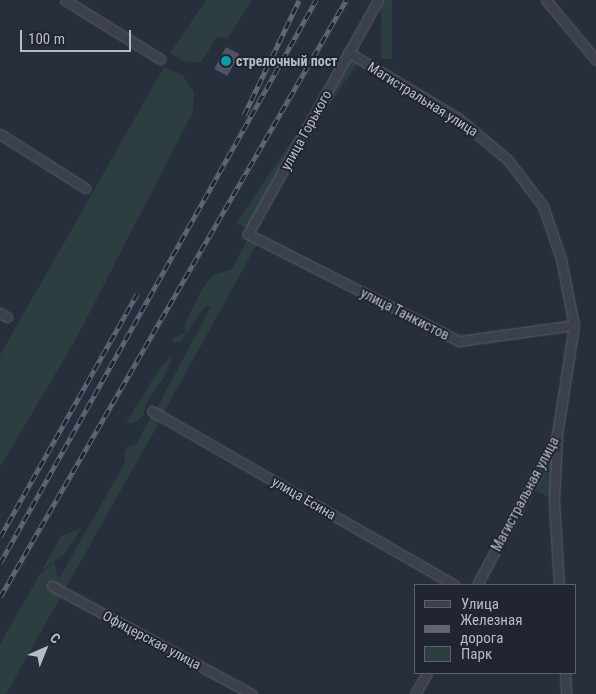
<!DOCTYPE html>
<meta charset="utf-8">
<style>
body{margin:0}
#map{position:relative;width:596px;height:694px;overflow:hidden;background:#272e3c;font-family:"Roboto Condensed",sans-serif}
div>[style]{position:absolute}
.green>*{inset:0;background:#2d3e41;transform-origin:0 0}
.building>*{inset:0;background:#4e5464;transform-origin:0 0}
.roads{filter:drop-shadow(0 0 1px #595e6a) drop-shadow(0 0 1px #595e6a)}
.minor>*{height:9px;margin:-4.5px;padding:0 4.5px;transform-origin:4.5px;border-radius:4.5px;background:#3b404c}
.rail>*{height:4.5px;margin-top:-2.25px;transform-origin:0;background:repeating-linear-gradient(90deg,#202531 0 8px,#606675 0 16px);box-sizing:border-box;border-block:1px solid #606675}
.dots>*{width:14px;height:14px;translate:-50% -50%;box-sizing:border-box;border:2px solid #202531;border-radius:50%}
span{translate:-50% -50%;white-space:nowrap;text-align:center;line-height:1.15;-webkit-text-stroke:4px #202531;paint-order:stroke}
.poi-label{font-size:14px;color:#b7bbc7;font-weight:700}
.left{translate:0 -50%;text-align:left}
.street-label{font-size:14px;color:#b7bbc7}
.legend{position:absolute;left:414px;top:584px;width:162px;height:90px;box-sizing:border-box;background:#202531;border:1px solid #5c616d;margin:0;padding:6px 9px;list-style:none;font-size:15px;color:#b7bbc7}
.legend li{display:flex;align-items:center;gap:10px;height:25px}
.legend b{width:25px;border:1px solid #5c616d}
.north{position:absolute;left:20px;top:624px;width:50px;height:50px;-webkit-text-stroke:4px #202531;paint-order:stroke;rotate:44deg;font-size:14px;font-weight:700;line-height:20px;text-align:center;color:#b7bbc7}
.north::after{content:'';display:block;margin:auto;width:18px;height:22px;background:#b7bbc7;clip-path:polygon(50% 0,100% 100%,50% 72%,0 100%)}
.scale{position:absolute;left:20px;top:30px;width:111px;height:22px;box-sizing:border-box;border:2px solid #b7bbc7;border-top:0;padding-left:6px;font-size:15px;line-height:18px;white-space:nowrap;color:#b7bbc7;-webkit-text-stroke:4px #202531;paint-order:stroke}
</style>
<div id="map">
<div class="green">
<div style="clip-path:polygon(206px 0,252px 0,228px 38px,217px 37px,201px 63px,183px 61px,170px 53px)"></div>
<div style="left:381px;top:0;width:11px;height:59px"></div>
<div style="left:349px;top:56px;width:11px;height:201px;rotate:34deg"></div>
<div style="clip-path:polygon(164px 67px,182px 75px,194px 92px,193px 112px,76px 339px,0 467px,0 355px)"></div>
<div style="clip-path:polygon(249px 237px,258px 242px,163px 414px,156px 410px,211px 306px,206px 306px,181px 341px,174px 344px,172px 338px,186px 333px,184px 326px,202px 289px,213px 275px,232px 269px)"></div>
<div style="clip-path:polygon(173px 355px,165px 376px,146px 403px,144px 414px,134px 423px,126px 423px,161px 366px)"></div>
<div style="clip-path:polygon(152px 415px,161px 419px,6px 694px,0 694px,0 644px,40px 574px,54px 562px,58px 580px,125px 463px,124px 453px,127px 447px,136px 445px)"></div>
<div style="clip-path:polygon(554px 448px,552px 498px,533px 490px)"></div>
<div style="clip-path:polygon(82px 528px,63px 555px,42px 570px,61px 536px)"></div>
</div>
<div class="building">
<div style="left:226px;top:47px;width:15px;height:25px;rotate:28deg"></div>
</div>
<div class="roads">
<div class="minor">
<div style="left:65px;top:0;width:112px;rotate:31.8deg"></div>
<div style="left:378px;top:0;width:268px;rotate:119.1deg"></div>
<div style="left:248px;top:234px;width:237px;rotate:26.9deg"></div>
<div style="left:459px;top:341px;width:116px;rotate:-7.9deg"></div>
<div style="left:546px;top:0;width:78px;rotate:50.2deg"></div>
<div style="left:348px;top:52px;width:128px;rotate:31deg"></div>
<div style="left:458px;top:118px;width:65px;rotate:40deg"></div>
<div style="left:508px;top:160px;width:58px;rotate:52.7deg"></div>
<div style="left:543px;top:206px;width:56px;rotate:71.2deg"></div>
<div style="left:561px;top:259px;width:67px;rotate:78.9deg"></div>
<div style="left:574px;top:325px;width:111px;rotate:98.8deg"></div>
<div style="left:557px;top:435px;width:170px;rotate:118.1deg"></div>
<div style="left:0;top:134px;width:101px;rotate:32.4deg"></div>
<div style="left:0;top:313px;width:8px;rotate:30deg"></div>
<div style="left:152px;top:411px;width:349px;rotate:29.9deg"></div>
<div style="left:557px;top:438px;width:64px;rotate:92.7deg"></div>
<div style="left:554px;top:502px;width:83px;rotate:86.6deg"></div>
<div style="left:52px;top:586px;width:227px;rotate:28.4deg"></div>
<div style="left:565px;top:673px;width:21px;rotate:87deg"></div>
<div style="left:415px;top:694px;width:24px;rotate:-60deg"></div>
</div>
</div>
<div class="rail">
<div style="left:244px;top:115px;width:127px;rotate:-64.4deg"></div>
<div style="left:0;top:537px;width:279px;rotate:-60.6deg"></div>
<div style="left:0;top:563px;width:646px;rotate:-60.7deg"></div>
<div style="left:0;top:597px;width:690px;rotate:-59.9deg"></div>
</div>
<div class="dots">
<div style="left:226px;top:61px;background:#0f9aa8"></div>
</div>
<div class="poi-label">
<span class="left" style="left:236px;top:61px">стрелочный пост</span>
</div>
<div class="street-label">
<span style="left:423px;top:99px;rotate:32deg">Магистральная улица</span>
<span style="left:306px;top:130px;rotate:-61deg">улица Горького</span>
<span style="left:405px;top:314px;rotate:27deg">улица Танкистов</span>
<span style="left:525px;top:494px;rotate:-62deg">Магистральная улица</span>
<span style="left:304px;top:498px;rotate:30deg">улица Есина</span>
<span style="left:152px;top:640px;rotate:28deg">Офицерская улица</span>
</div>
<ul class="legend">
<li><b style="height:6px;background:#3b404c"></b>Улица</li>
<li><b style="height:6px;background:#606675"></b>Железная дорога</li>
<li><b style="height:14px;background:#2d3e41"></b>Парк</li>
</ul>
<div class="north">С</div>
<div class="scale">100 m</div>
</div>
